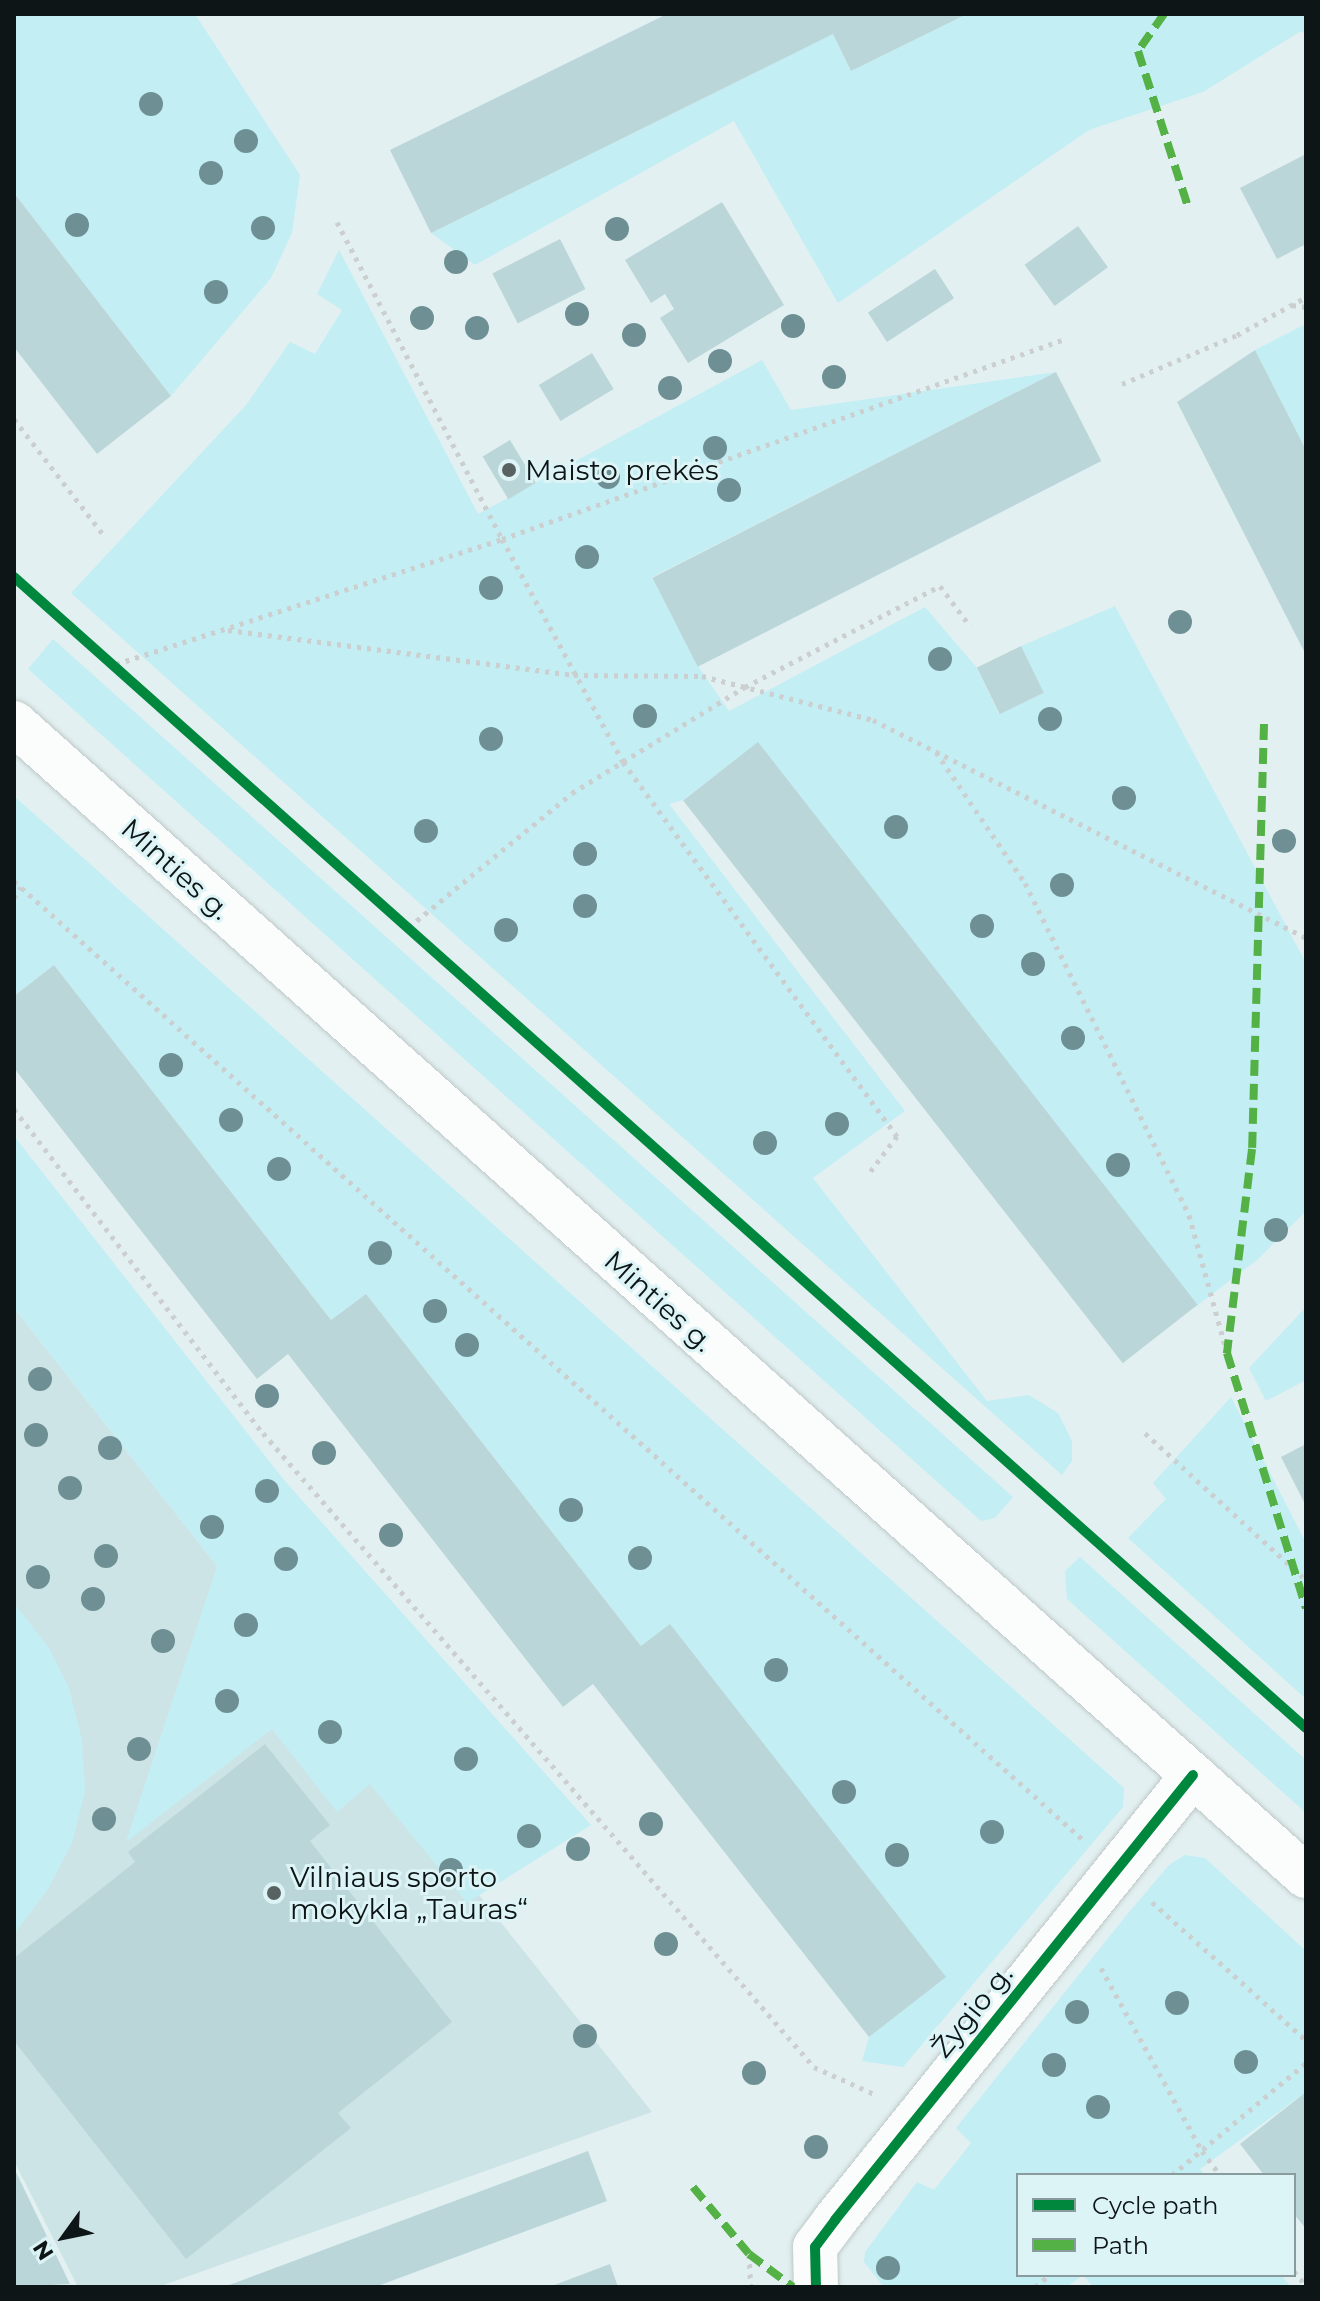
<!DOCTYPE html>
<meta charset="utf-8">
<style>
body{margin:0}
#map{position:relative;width:1320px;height:2301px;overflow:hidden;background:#e3f0f1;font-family:Montserrat,sans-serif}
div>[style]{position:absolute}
.built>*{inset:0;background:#cde4e7}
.green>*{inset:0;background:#c3eef4}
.building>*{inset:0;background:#bbd6d9;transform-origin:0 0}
.path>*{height:5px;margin-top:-2.5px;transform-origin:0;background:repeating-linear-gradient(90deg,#cbcfd0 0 4px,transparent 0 10px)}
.roads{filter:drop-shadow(0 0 2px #bec8c9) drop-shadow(0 0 2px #bec8c9)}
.street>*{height:44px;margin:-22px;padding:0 22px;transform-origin:22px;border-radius:22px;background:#fbfdfd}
.secondary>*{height:44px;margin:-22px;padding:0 22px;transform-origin:22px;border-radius:22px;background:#fbfdfd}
.quiet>*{height:8px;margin-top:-4px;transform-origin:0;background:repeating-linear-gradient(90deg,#54b145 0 16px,transparent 0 24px)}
.cycleway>*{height:10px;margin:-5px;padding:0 5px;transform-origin:5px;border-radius:5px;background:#00873e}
.trees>*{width:24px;height:24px;margin:-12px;border-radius:50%;background:#6e9094}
.dots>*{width:22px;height:22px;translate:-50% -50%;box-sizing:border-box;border:4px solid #ddf4f7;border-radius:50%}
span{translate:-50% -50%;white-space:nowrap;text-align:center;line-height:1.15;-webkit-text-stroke:6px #ddf4f7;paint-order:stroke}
.poi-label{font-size:28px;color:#0d1516}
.left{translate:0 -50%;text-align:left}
.street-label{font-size:28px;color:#0d1516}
.frame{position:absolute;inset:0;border:16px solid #0d1516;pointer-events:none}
.legend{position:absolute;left:1016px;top:2173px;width:280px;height:104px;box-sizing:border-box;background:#ddf4f7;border:2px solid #8a9b9d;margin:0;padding:10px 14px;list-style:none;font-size:24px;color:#0d1516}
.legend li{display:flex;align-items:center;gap:16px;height:40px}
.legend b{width:40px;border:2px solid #8a9b9d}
.north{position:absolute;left:24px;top:2197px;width:80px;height:80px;-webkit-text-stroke:6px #ddf4f7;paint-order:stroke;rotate:237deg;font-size:22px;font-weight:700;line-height:32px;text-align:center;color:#0d1516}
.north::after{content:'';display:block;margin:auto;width:28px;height:36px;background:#0d1516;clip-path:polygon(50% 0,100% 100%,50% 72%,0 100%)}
</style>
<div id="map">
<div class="built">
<div style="clip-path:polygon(14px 1308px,217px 1566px,652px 2112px,158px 2287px,78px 2287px,14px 2161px)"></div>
</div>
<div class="green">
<div style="clip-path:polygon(14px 14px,195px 14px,300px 175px,292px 233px,271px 278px,171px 396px,14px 193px)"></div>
<div style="clip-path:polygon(967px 14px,1306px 14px,1306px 35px,1301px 31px,1203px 92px,1089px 130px,838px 303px,734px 121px,475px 265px,431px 233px,833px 34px,851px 71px)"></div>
<div style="clip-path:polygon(339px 250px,478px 514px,762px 360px,791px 410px,1056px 372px,652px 577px,698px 666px,729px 711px,925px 607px,977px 668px,999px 714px,1043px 693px,1021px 646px,1115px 606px,1306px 963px,1306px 1211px,1257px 1260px,1194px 1308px,758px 743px,683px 800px,669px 804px,905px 1111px,813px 1178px,987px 1401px,1029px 1395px,1058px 1413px,1072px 1441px,1072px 1461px,1062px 1475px,71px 593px,246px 405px,290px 342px,315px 354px,342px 310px,317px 294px)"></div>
<div style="clip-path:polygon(1306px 324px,1306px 450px,1255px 350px)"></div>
<div style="clip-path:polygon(53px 639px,1013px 1497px,995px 1518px,981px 1521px,28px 669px)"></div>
<div style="clip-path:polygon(14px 796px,1124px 1788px,1123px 1807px,903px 2067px,862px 2061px,869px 2037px,945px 1977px,670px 1625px,641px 1646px,366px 1294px,331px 1320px,54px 965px,14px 996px)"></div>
<div style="clip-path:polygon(14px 1136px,284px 1480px,591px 1825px,467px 1903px,370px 1784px,337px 1812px,272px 1729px,126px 1842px,217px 1566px,14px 1308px)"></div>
<div style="clip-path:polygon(1306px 1307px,1306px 1380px,1266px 1401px,1249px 1368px)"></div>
<div style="clip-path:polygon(1231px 1397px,1306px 1543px,1306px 1699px,1128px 1538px,1166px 1499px,1153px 1483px)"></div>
<div style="clip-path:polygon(1080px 1557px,1306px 1760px,1306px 1813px,1067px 1599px,1065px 1571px)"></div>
<div style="clip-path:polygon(14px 1603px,49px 1648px,69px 1688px,82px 1740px,85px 1791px,72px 1843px,48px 1889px,14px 1934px)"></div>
<div style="clip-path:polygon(1185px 1855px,1205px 1858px,1306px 1951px,1306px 2092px,1200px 2169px,1205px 2175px,1018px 2175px,1018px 2275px,1281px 2275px,1291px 2287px,1093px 2287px,1083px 2275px,1067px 2287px,884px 2287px,864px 2262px,865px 2252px,917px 2182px,934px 2190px,971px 2143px,956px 2128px,1129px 1912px,1169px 1865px)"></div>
</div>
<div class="building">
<div style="clip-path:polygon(667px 14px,967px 14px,851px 71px,833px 34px,431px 233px,390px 150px)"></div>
<div style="clip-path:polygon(1306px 154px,1306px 244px,1277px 259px,1240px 188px)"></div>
<div style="clip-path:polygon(14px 193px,171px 396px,97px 454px,14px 347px)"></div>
<div style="clip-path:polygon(722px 202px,784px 305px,688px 363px,660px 318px,674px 309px,665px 294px,651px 303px,625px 260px)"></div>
<div style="left:1078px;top:226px;width:51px;height:66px;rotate:54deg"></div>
<div style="left:560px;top:239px;width:56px;height:76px;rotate:63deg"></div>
<div style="left:935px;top:269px;width:35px;height:80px;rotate:57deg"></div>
<div style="clip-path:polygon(1255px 350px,1306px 450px,1306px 655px,1177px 402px)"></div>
<div style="left:592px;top:353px;width:42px;height:62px;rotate:59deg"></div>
<div style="left:1056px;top:372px;width:100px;height:453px;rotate:63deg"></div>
<div style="left:510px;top:440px;width:50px;height:32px;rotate:59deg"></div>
<div style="left:1021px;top:646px;width:52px;height:49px;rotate:64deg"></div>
<div style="left:758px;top:742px;width:714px;height:95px;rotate:52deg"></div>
<div style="clip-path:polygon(54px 965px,331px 1320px,366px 1294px,641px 1646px,670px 1624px,946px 1977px,869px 2037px,593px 1684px,563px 1707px,288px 1354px,257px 1379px,14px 1068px,14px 996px)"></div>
<div style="clip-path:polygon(1306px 1444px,1306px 1506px,1281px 1457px)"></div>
<div style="clip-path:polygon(265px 1744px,330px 1825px,310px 1841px,452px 2022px,338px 2113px,351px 2128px,186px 2259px,14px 2041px,14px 1958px,135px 1862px,128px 1852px)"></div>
<div style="clip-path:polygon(1306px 2092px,1306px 2229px,1294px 2214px,1294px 2175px,1264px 2175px,1240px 2144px)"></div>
<div style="clip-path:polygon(588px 2151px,607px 2201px,375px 2287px,224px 2287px)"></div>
<div style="clip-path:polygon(14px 2168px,70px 2284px,14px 2287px)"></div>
<div style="clip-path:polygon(610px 2264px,618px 2287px,549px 2287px)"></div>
</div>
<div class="path">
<div style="left:337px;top:222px;width:357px;rotate:62.5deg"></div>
<div style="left:502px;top:539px;width:594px;rotate:-19.56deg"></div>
<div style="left:1292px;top:305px;width:14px;rotate:8deg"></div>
<div style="left:1122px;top:384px;width:125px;rotate:-23.1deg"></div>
<div style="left:1237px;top:335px;width:79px;rotate:-28.8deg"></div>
<div style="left:14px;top:419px;width:144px;rotate:52.3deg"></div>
<div style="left:228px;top:630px;width:349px;rotate:7.4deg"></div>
<div style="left:574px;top:675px;width:128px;rotate:0.4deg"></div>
<div style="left:702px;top:676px;width:177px;rotate:14.4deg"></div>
<div style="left:873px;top:720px;width:485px;rotate:26.7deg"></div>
<div style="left:116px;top:664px;width:406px;rotate:-17.9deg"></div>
<div style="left:502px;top:539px;width:254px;rotate:61.5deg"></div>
<div style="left:623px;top:762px;width:464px;rotate:53.8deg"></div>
<div style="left:897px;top:1136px;width:45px;rotate:126.9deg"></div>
<div style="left:936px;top:752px;width:158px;rotate:55.8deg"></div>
<div style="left:1025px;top:883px;width:370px;rotate:63.7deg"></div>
<div style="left:1189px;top:1215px;width:143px;rotate:74.6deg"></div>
<div style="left:14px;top:881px;width:1435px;rotate:41.89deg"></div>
<div style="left:14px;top:898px;width:13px;rotate:-58deg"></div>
<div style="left:409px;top:927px;width:211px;rotate:-39.4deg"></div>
<div style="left:572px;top:793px;width:203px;rotate:-31.5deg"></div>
<div style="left:745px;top:687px;width:220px;rotate:-27.4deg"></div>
<div style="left:940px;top:586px;width:50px;rotate:53.1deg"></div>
<div style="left:14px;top:1109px;width:409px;rotate:52.5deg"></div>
<div style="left:263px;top:1433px;width:840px;rotate:49.01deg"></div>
<div style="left:814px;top:2067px;width:66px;rotate:24.2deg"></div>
<div style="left:1145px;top:1433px;width:218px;rotate:42.4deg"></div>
<div style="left:1152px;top:1902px;width:207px;rotate:41.9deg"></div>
<div style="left:1101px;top:1968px;width:209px;rotate:61.1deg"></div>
<div style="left:1202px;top:2151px;width:30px;rotate:53deg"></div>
<div style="left:1172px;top:2175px;width:175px;rotate:-39.9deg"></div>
<div style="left:749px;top:2254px;width:33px;rotate:87deg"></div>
<div style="left:1294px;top:2271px;width:19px;rotate:51deg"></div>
<div style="left:1035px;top:2287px;width:19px;rotate:-39deg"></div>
</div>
<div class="roads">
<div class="street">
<div style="left:816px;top:2287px;width:40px;rotate:-91.4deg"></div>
<div style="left:815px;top:2247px;width:34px;rotate:-53deg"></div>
<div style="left:835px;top:2220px;width:571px;rotate:-51.18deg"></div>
</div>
<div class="secondary">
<div style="left:14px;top:723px;width:1732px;rotate:41.75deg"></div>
</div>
</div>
<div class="quiet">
<div style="left:1164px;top:14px;width:45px;rotate:125.1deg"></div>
<div style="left:1138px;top:51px;width:167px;rotate:72.2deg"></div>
<div style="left:1264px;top:724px;width:425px;rotate:91.6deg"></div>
<div style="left:1252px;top:1149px;width:206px;rotate:97deg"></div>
<div style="left:1227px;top:1353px;width:267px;rotate:72.8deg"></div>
<div style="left:693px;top:2187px;width:87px;rotate:50.1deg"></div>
<div style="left:749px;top:2254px;width:55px;rotate:36.9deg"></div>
</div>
<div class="cycleway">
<div style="left:14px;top:577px;width:1730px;rotate:41.7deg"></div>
<div style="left:816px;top:2287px;width:40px;rotate:-91.4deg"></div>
<div style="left:815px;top:2247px;width:34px;rotate:-53deg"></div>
<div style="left:835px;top:2220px;width:571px;rotate:-51.18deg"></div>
</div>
<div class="trees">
<div style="left:151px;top:104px"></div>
<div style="left:246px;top:141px"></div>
<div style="left:211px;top:173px"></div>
<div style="left:77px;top:225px"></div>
<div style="left:263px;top:228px"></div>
<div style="left:617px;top:229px"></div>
<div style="left:456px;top:262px"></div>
<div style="left:216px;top:292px"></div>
<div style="left:577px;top:314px"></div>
<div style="left:422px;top:318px"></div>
<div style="left:793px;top:326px"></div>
<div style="left:477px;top:328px"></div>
<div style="left:634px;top:335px"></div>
<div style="left:720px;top:361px"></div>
<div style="left:834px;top:377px"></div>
<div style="left:670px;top:388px"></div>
<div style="left:715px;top:448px"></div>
<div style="left:608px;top:477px"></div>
<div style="left:729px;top:490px"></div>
<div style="left:587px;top:557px"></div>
<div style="left:491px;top:588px"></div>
<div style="left:1180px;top:622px"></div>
<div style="left:940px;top:659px"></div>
<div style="left:645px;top:716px"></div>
<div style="left:1050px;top:719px"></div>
<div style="left:491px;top:739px"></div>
<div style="left:1124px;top:798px"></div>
<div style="left:896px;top:827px"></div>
<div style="left:426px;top:831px"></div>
<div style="left:1284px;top:841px"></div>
<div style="left:585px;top:854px"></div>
<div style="left:1062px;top:885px"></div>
<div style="left:585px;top:906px"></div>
<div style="left:982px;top:926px"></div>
<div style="left:506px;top:930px"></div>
<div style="left:1033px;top:964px"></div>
<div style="left:1073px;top:1038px"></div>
<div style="left:171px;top:1065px"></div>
<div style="left:231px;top:1120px"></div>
<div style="left:837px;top:1124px"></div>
<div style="left:765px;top:1143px"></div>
<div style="left:1118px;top:1165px"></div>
<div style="left:279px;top:1169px"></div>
<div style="left:1276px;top:1230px"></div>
<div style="left:380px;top:1253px"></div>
<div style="left:435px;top:1311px"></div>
<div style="left:467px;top:1345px"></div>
<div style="left:40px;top:1379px"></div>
<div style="left:267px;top:1396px"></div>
<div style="left:36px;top:1435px"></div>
<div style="left:110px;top:1448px"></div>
<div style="left:324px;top:1453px"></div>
<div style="left:70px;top:1488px"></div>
<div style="left:267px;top:1491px"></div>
<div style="left:571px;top:1510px"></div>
<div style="left:212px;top:1527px"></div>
<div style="left:391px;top:1535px"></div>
<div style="left:106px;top:1556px"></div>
<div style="left:640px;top:1558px"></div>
<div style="left:286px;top:1559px"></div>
<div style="left:38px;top:1577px"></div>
<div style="left:93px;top:1599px"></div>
<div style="left:246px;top:1625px"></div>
<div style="left:163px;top:1641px"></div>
<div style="left:776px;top:1670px"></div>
<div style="left:227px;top:1701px"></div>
<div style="left:330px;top:1732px"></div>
<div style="left:139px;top:1749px"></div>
<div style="left:466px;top:1759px"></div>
<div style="left:844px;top:1792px"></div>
<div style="left:104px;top:1819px"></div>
<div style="left:651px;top:1824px"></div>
<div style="left:992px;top:1832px"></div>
<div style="left:529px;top:1836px"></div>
<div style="left:578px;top:1849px"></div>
<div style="left:897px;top:1855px"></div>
<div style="left:451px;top:1870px"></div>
<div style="left:666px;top:1944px"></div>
<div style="left:1177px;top:2003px"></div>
<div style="left:1077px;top:2012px"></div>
<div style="left:585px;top:2036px"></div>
<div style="left:1246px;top:2062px"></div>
<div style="left:1054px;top:2065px"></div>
<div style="left:754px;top:2073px"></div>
<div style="left:1098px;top:2107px"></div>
<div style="left:816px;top:2147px"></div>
<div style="left:888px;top:2268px"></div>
</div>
<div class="dots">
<div style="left:509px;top:470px;background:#586263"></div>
<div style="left:274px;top:1893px;background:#586263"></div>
</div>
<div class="poi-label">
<span class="left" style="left:525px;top:470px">Maisto prekės</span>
<span class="left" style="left:290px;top:1893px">Vilniaus sporto<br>mokykla „Tauras“</span>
</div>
<div class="street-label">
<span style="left:176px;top:869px;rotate:42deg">Minties g.</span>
<span style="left:659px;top:1301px;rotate:42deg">Minties g.</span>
<span style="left:972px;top:2011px;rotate:-51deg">Žygio g.</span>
</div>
<div class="frame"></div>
<ul class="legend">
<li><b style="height:10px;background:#00873e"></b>Cycle path</li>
<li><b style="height:10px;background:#54b145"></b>Path</li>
</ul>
<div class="north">N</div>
</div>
